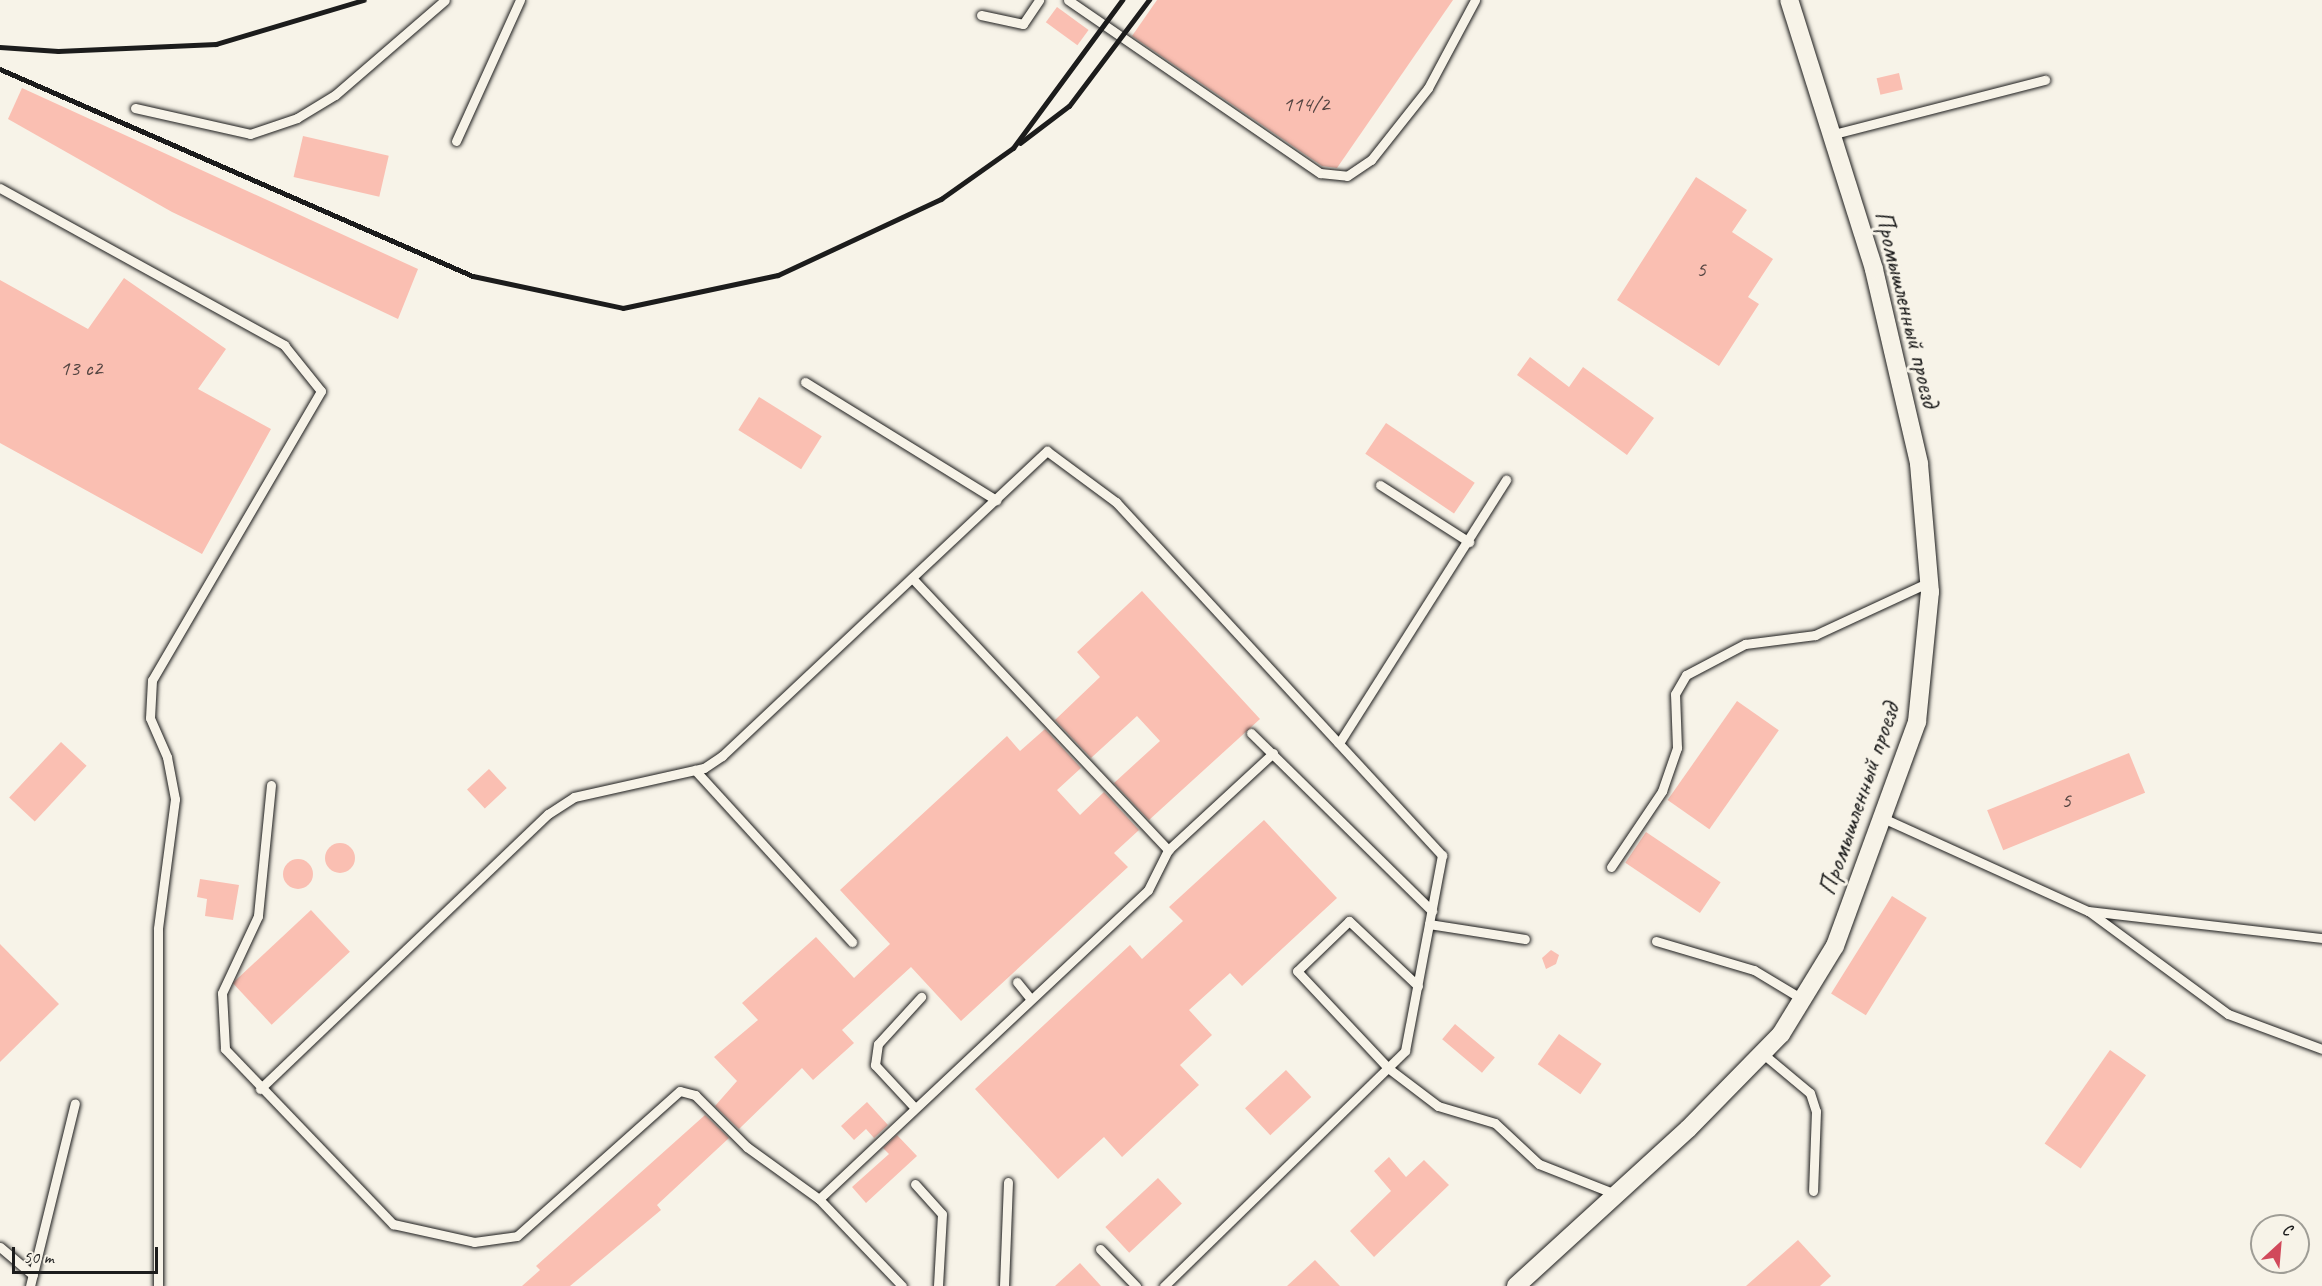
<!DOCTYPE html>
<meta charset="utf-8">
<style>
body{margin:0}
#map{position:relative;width:2322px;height:1286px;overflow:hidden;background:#f7f3e8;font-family:Caveat,sans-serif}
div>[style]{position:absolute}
.building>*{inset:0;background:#fabfb2;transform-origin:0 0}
.round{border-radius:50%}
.roads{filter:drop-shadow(0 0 2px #1c1c1c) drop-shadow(0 0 2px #1c1c1c)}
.lane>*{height:9px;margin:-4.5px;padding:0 4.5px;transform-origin:4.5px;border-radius:4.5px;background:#f7f3e8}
.street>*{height:18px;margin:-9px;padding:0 9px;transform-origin:9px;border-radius:9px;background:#f7f3e8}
.rail>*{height:4.5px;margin:-2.25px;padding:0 2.25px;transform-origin:2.25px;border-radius:2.25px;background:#1c1c1c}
span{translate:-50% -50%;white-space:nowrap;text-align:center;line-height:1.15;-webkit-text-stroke:6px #f7f3e8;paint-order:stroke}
.number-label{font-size:22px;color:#544542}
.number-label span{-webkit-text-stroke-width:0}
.street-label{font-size:26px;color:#1c1c1c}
.north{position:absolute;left:2250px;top:1214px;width:60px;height:60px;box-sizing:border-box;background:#f7f3e8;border:2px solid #9f9d96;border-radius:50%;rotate:26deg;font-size:16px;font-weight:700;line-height:24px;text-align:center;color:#1c1c1c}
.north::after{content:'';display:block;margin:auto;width:21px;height:27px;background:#d1495b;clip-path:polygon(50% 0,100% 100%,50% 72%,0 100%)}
.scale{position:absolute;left:12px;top:1247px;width:146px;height:27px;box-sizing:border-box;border:3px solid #1c1c1c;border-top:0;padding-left:8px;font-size:18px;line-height:21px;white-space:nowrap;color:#1c1c1c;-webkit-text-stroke:4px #f7f3e8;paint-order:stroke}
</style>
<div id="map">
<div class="building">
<div style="clip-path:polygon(1157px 0,1453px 0,1337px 168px,1322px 166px,1132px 36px)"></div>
<div style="left:1057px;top:7px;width:39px;height:19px;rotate:36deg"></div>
<div style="left:1899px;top:73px;width:17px;height:23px;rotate:77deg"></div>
<div style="clip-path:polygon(22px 88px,418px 269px,398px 319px,172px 212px,8px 119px)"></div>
<div style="left:303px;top:136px;width:88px;height:42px;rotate:13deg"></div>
<div style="clip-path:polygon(1696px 177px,1747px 210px,1732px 232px,1773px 259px,1748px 297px,1759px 304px,1719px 366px,1617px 300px)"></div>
<div style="clip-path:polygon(124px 278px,226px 349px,198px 389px,271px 429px,202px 554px,0 443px,0 280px,88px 329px)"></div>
<div style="clip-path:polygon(1530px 357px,1569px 387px,1583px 367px,1654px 418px,1627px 455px,1517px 375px)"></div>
<div style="left:759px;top:397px;width:74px;height:39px;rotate:32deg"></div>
<div style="left:1386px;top:423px;width:107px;height:37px;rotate:34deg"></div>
<div style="clip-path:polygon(1142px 591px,1260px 719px,1149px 820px,1114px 783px,1160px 741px,1137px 716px,1091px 758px,1055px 720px,1100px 677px,1077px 652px)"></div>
<div style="left:1737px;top:701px;width:51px;height:121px;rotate:35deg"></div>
<div style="clip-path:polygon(1045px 729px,1081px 768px,1057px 790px,1080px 815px,1104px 792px,1139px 830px,1114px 853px,1128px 867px,961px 1021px,911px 967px,842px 1030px,854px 1043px,813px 1080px,802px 1068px,739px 1129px,715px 1106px,737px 1081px,714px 1057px,758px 1020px,742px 1003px,816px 937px,854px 978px,890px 944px,840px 890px,1007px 736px,1020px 751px)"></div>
<div style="left:61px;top:742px;width:35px;height:76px;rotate:43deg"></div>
<div style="left:2129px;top:753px;width:43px;height:153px;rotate:68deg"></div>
<div style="left:489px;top:769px;width:26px;height:30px;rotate:47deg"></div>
<div style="clip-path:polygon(1264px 820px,1337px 898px,1242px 986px,1230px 973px,1189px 1010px,1212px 1035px,1180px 1065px,1199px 1085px,1122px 1157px,1104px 1137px,1058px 1179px,975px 1089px,1130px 945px,1142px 959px,1183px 921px,1169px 907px)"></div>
<div style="left:1646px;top:832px;width:90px;height:37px;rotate:34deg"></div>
<div class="round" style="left:325px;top:843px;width:30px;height:30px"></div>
<div class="round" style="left:283px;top:859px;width:30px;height:30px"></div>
<div style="clip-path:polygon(200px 879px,239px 885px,233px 920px,205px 916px,207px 899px,197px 897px)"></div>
<div style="left:1892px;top:896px;width:41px;height:115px;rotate:32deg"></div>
<div style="left:311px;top:910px;width:57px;height:107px;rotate:47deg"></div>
<div style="clip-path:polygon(0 944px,59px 1004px,0 1062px)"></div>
<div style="clip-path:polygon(1551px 950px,1559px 955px,1556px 964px,1546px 969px,1542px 958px)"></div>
<div style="left:1455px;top:1024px;width:52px;height:20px;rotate:40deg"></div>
<div style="left:1559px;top:1034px;width:52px;height:37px;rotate:35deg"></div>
<div style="left:2110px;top:1050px;width:44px;height:114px;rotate:35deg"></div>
<div style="left:1286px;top:1070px;width:37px;height:56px;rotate:47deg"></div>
<div style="clip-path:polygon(867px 1102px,888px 1125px,874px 1138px,866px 1129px,854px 1140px,841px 1126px)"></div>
<div style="clip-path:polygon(705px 1115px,729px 1138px,657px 1205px,661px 1210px,570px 1286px,522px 1286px,540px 1270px,536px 1266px)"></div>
<div style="clip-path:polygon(897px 1135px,917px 1156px,866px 1203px,852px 1187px,889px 1154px,883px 1148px)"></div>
<div style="clip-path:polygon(1389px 1157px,1406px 1177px,1424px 1160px,1449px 1185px,1374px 1257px,1350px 1231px,1391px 1191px,1374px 1171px)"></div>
<div style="left:1158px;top:1178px;width:35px;height:72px;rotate:47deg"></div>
<div style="clip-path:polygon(1798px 1240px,1831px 1276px,1820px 1286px,1746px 1286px)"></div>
<div style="clip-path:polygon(1315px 1260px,1340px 1286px,1287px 1286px)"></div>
<div style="clip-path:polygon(1080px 1263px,1101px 1286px,1055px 1286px)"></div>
</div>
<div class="roads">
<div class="lane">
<div style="left:1068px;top:0;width:306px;rotate:34.5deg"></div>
<div style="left:1320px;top:173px;width:27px;rotate:6deg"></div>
<div style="left:1347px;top:176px;width:29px;rotate:-34deg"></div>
<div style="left:1371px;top:160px;width:92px;rotate:-51.6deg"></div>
<div style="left:1428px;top:88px;width:100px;rotate:-61.9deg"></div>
<div style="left:981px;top:15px;width:43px;rotate:12.1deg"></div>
<div style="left:1023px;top:24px;width:29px;rotate:-56deg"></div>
<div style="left:135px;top:108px;width:118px;rotate:12.7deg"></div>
<div style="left:250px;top:134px;width:50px;rotate:-18.8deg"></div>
<div style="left:297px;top:118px;width:44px;rotate:-31.2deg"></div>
<div style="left:335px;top:95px;width:145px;rotate:-40.8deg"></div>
<div style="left:1834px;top:134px;width:218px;rotate:-14.4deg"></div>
<div style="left:456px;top:141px;width:155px;rotate:-65.6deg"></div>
<div style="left:0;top:188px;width:325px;rotate:28.9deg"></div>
<div style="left:284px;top:345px;width:59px;rotate:51.2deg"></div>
<div style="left:321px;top:391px;width:335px;rotate:120.3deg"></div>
<div style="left:152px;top:680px;width:38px;rotate:93deg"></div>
<div style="left:150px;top:718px;width:43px;rotate:66.4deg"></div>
<div style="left:167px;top:757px;width:43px;rotate:79.2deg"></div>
<div style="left:175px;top:799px;width:131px;rotate:97.5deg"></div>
<div style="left:158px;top:929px;width:357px;rotate:90deg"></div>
<div style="left:805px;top:382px;width:225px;rotate:31.7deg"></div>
<div style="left:1380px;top:485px;width:106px;rotate:32.6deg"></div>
<div style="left:912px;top:578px;width:374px;rotate:46.7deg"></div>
<div style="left:1251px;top:733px;width:254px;rotate:44.5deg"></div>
<div style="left:1339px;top:743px;width:312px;rotate:-57.6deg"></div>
<div style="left:695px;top:770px;width:233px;rotate:47.6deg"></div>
<div style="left:271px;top:785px;width:132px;rotate:95.7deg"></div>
<div style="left:258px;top:916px;width:85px;rotate:115.1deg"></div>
<div style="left:222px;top:993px;width:56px;rotate:86.9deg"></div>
<div style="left:225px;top:1049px;width:243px;rotate:46.2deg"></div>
<div style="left:393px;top:1224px;width:83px;rotate:12.5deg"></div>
<div style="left:474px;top:1242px;width:43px;rotate:-7.9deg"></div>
<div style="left:517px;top:1236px;width:218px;rotate:-41.7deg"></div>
<div style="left:680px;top:1091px;width:16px;rotate:15deg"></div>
<div style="left:695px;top:1095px;width:74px;rotate:45deg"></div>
<div style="left:747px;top:1147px;width:89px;rotate:35.8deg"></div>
<div style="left:819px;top:1199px;width:120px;rotate:46.3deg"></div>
<div style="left:1885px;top:819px;width:223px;rotate:24.4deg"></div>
<div style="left:2088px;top:911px;width:236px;rotate:6.6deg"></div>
<div style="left:1611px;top:867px;width:92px;rotate:-56.1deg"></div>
<div style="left:1662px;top:791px;width:46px;rotate:-70.8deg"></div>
<div style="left:1677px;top:748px;width:54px;rotate:-92.1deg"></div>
<div style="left:1675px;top:694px;width:22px;rotate:-60deg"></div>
<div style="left:1686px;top:675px;width:67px;rotate:-27.7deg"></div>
<div style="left:1745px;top:644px;width:71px;rotate:-7.3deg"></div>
<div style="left:1815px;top:635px;width:126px;rotate:-24.9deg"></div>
<div style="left:2091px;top:913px;width:170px;rotate:36.4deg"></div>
<div style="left:2228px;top:1014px;width:100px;rotate:20.4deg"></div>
<div style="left:1429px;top:924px;width:97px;rotate:8.9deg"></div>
<div style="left:1656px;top:941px;width:102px;rotate:16.5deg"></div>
<div style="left:1754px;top:970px;width:56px;rotate:31.1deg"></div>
<div style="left:1017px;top:982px;width:22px;rotate:51deg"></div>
<div style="left:1418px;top:986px;width:95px;rotate:-136.7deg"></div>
<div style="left:1349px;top:921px;width:72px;rotate:136.1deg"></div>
<div style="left:1297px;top:971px;width:133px;rotate:46.8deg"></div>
<div style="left:1388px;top:1068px;width:63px;rotate:37.2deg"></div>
<div style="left:1438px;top:1106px;width:59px;rotate:16.6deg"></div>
<div style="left:1495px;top:1123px;width:60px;rotate:43deg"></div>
<div style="left:1539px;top:1164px;width:82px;rotate:21.5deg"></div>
<div style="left:1762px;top:1053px;width:62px;rotate:39.8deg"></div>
<div style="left:1810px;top:1093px;width:19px;rotate:72deg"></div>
<div style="left:1816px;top:1111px;width:80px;rotate:92.1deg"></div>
<div style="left:260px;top:1089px;width:398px;rotate:-43.7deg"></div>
<div style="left:548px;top:814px;width:31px;rotate:-33deg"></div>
<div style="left:574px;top:797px;width:133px;rotate:-12.6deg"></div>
<div style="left:704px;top:768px;width:22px;rotate:-34deg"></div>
<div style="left:722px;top:756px;width:446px;rotate:-43.2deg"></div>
<div style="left:1047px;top:451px;width:86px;rotate:36.5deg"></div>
<div style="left:1116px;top:502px;width:481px;rotate:47.3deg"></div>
<div style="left:1442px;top:855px;width:199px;rotate:100.7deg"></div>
<div style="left:1405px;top:1051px;width:337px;rotate:135.7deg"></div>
<div style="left:915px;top:1108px;width:59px;rotate:-132.9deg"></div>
<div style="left:875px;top:1065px;width:21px;rotate:-82deg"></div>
<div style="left:878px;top:1044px;width:64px;rotate:-47.5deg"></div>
<div style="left:915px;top:1184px;width:40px;rotate:48deg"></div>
<div style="left:942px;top:1214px;width:72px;rotate:93.2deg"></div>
<div style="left:819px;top:1199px;width:451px;rotate:-43.2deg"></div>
<div style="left:1148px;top:890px;width:45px;rotate:-63.4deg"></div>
<div style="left:1168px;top:850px;width:143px;rotate:-42.7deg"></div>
<div style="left:0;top:1247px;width:43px;rotate:40.3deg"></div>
<div style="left:1100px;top:1249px;width:52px;rotate:45.8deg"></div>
<div style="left:30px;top:1286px;width:188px;rotate:-76.2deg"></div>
<div style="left:1004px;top:1286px;width:104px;rotate:-87.8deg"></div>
</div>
<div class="street">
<div style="left:1516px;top:1286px;width:233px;rotate:-42.4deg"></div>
<div style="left:1688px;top:1129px;width:133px;rotate:-45.6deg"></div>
<div style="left:1781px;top:1034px;width:103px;rotate:-58.5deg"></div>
<div style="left:1835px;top:946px;width:239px;rotate:-69.9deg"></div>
<div style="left:1917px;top:722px;width:131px;rotate:-84.3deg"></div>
<div style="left:1930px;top:592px;width:129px;rotate:-94.9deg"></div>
<div style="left:1919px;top:463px;width:199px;rotate:-103.1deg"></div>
<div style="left:1874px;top:269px;width:282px;rotate:-107.5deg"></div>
</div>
</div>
<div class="rail">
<div style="left:0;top:47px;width:58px;rotate:3.9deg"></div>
<div style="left:58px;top:51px;width:158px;rotate:-2.5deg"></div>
<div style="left:216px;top:44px;width:154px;rotate:-16.6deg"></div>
<div style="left:0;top:69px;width:516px;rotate:23.64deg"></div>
<div style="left:473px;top:276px;width:153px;rotate:12deg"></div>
<div style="left:623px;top:308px;width:158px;rotate:-12deg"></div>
<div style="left:778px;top:275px;width:180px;rotate:-25deg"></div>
<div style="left:941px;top:199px;width:88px;rotate:-35.3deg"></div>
<div style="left:1013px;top:148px;width:184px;rotate:-53.6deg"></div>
<div style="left:1020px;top:143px;width:61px;rotate:-37.1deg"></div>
<div style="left:1069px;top:106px;width:133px;rotate:-53deg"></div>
</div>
<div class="number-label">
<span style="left:1306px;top:105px">114/2</span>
<span style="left:1701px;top:270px">5</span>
<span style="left:81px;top:369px">13 с2</span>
<span style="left:2066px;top:801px">5</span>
</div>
<div class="street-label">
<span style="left:1907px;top:309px;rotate:76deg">Промышленный проезд</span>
<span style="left:1859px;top:799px;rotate:-71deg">Промышленный проезд</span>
</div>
<div class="north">С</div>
<div class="scale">50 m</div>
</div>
